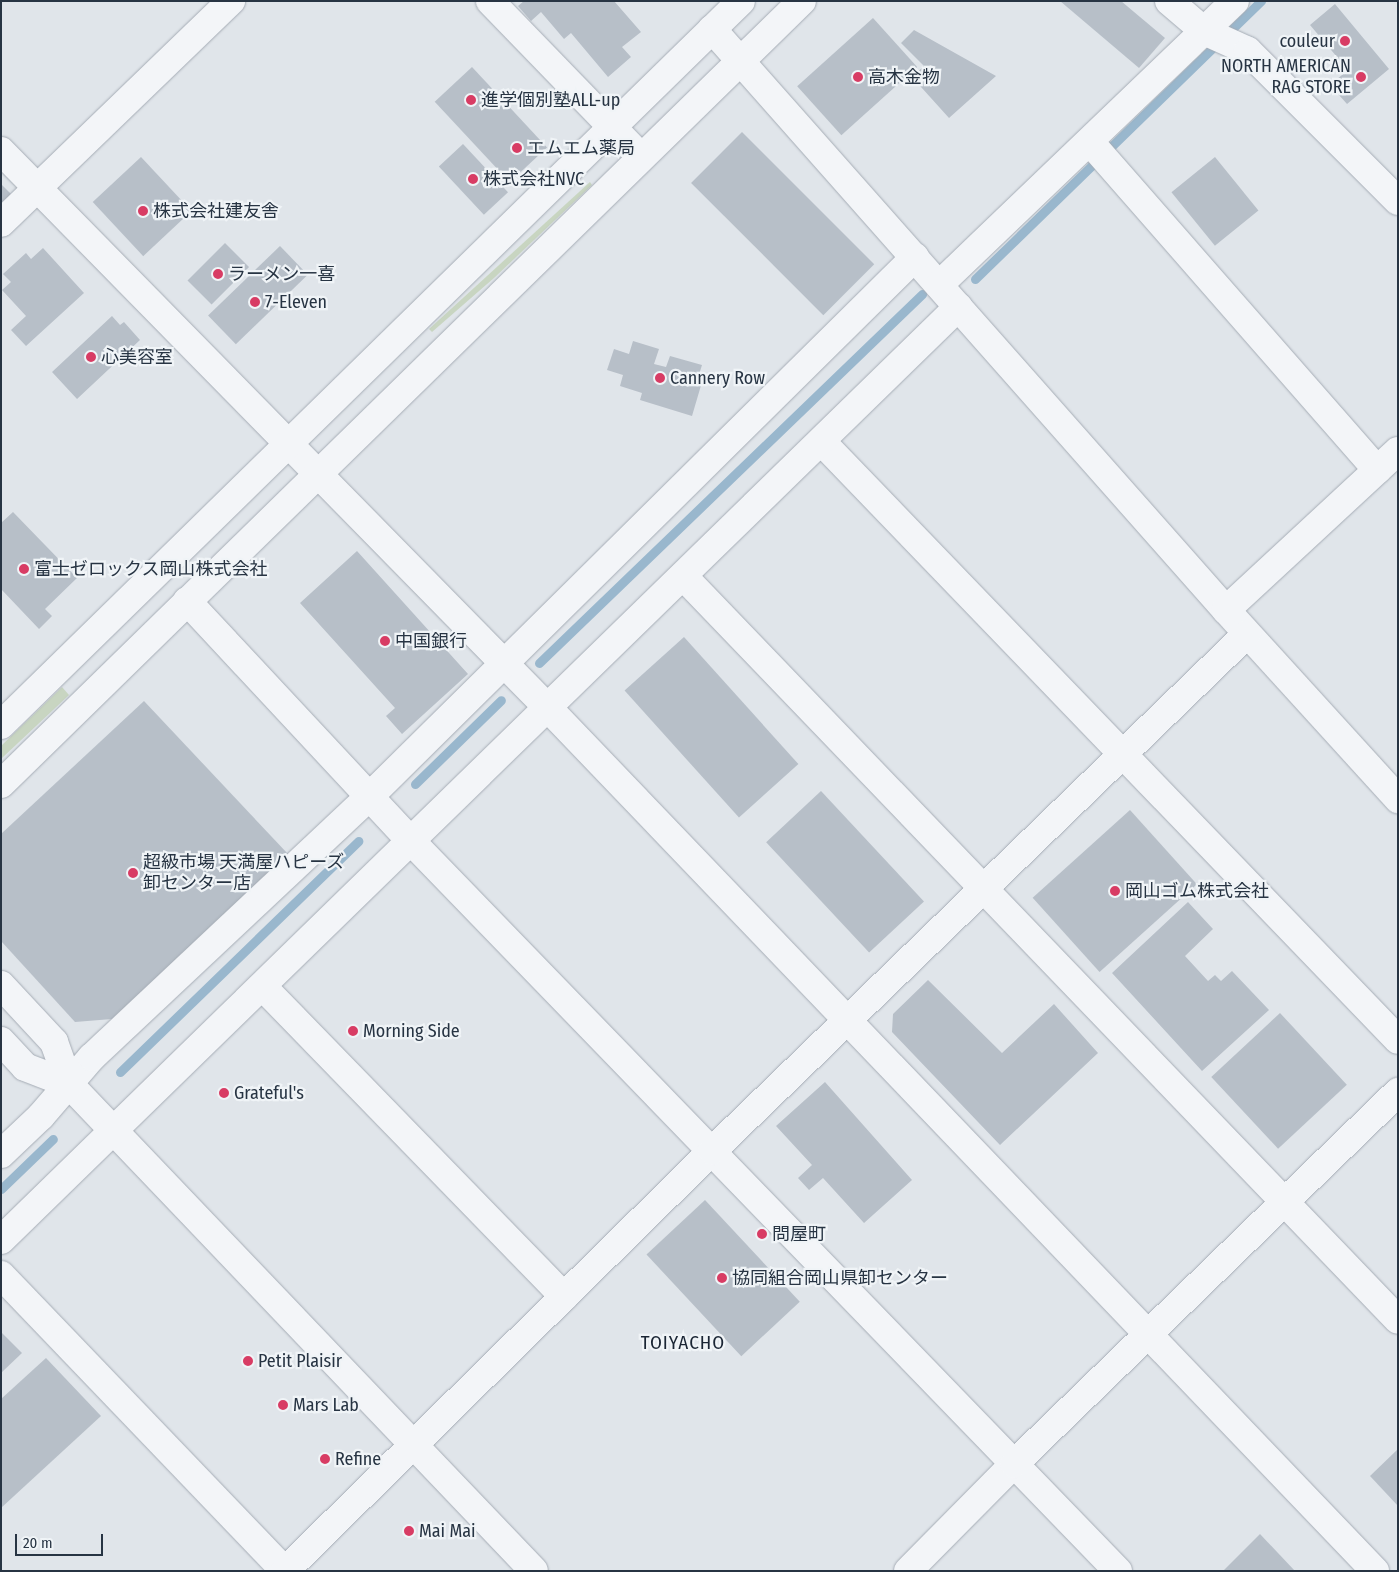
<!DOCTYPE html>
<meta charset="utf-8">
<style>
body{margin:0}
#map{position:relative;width:1399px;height:1572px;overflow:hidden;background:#e0e5ea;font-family:"Fira Sans Condensed","Noto Sans JP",sans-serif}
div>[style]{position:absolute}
.green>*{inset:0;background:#c8d5c1}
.stream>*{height:9px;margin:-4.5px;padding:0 4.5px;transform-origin:4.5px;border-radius:4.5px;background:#99b7cd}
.building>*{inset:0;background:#b7bfc8;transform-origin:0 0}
.roads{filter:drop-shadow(0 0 1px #a5acb5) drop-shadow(0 0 1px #a5acb5)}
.minor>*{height:28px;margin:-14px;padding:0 14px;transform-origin:14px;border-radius:14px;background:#f3f5f8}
.dots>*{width:14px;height:14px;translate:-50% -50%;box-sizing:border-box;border:2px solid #f0f4f7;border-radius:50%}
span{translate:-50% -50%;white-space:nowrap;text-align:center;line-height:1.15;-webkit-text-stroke:4.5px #f0f4f7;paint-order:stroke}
.poi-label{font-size:18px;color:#273443}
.right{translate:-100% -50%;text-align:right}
.left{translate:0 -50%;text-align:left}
.neighbourhood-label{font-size:19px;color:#1a2534;letter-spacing:1px}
.frame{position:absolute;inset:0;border:2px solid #273443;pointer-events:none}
.scale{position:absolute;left:15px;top:1534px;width:88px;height:22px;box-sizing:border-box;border:2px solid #273443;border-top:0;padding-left:6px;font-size:15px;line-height:18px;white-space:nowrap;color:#273443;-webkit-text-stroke:4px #f0f4f7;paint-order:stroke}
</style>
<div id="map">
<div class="green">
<div style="clip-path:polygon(590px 182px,592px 185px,494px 278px,432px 332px,429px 329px)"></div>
<div style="clip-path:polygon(62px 687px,69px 695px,1px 759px,1px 746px)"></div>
</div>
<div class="stream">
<div style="left:975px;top:279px;width:399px;rotate:-44.2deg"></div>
<div style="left:539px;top:663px;width:532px;rotate:-43.93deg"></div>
<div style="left:415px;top:784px;width:120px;rotate:-44.3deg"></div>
<div style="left:120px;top:1072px;width:332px;rotate:-44.1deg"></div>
<div style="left:1px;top:1189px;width:72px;rotate:-43.9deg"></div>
</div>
<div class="building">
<div style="clip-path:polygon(524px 1px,614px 1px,641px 32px,622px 47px,631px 57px,608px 77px,571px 33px,564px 39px,541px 12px,531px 21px,518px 6px)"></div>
<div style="clip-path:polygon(1060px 1px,1121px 1px,1165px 38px,1139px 68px)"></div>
<div style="clip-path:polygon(1335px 4px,1389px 69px,1347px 104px,1330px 85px,1348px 70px,1310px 25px)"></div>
<div style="left:873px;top:18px;width:66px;height:102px;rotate:48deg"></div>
<div style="clip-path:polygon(914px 30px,996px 76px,949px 118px,912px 77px,924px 66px,901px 43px)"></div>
<div style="left:472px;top:67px;width:110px;height:51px;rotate:47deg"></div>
<div style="left:742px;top:132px;width:187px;height:72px;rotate:45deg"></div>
<div style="left:463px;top:144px;width:66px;height:33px;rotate:47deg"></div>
<div style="left:141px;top:157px;width:74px;height:66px;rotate:47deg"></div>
<div style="left:1215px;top:157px;width:69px;height:56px;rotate:51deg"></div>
<div style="clip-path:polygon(1px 184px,11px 194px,1px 203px)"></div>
<div style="left:225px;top:243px;width:34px;height:53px;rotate:45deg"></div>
<div style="left:280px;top:246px;width:40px;height:100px;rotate:46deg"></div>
<div style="clip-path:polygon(43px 248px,84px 293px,26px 346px,11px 330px,26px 316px,2px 290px,11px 282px,3px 274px,26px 253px,31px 259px)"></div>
<div style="clip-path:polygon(112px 316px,120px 325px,124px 322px,140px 340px,77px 399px,52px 372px)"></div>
<div style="clip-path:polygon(633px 341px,659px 349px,654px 364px,666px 367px,670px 356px,702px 365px,697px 381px,702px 382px,692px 416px,640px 400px,642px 393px,620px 386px,623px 375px,607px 370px,614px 349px,629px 354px)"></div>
<div style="clip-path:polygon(13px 512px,77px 578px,45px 609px,52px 616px,39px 629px,1px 589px,1px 523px)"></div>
<div style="clip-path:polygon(357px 551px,468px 674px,402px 734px,386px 716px,395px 708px,300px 603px)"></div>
<div style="left:684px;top:637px;width:171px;height:80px;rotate:48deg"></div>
<div style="clip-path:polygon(144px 701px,288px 854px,112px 1019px,75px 1022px,1px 941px,1px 834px)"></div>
<div style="left:821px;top:791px;width:151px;height:75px;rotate:47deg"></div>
<div style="left:1130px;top:810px;width:100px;height:131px;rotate:48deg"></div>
<div style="clip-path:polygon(1188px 902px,1213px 929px,1185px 956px,1208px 981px,1215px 975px,1221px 981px,1232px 971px,1269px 1010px,1202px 1071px,1112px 973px)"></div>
<div style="clip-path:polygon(928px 980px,1002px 1053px,1054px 1004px,1098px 1053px,1000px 1145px,892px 1032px,893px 1014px)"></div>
<div style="left:1280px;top:1013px;width:98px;height:94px;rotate:47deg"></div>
<div style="clip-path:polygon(825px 1082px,912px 1180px,864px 1223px,823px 1178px,809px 1190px,798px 1178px,812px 1165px,776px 1126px)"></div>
<div style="left:705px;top:1200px;width:139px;height:80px;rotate:47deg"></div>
<div style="clip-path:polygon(1px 1332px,22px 1353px,1px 1373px)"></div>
<div style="clip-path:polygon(46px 1358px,101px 1416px,1px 1508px,1px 1399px)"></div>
<div style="clip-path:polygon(1398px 1449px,1398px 1506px,1370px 1476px)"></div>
<div style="clip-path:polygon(1260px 1534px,1295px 1571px,1223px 1571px)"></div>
</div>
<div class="roads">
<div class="minor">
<div style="left:490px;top:1px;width:217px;rotate:45.9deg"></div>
<div style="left:1169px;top:1px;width:46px;rotate:40.6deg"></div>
<div style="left:1204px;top:31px;width:48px;rotate:24.4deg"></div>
<div style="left:1248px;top:51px;width:212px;rotate:45deg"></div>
<div style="left:712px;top:29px;width:776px;rotate:48.5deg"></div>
<div style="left:1226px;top:610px;width:256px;rotate:47.7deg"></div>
<div style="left:1090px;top:142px;width:436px;rotate:48.8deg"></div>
<div style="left:1px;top:151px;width:782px;rotate:45.52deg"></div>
<div style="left:549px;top:709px;width:1194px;rotate:46.22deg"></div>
<div style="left:1px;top:223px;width:320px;rotate:-44deg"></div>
<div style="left:939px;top:285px;width:410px;rotate:-43.8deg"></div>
<div style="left:822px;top:442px;width:830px;rotate:46.07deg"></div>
<div style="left:684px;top:577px;width:1030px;rotate:46.14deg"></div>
<div style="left:187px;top:601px;width:330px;rotate:47deg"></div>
<div style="left:412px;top:842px;width:1015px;rotate:45.92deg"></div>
<div style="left:1226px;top:610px;width:234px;rotate:-42.8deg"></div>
<div style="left:1px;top:725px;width:1035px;rotate:-44.37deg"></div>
<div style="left:1px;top:784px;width:1120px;rotate:-44.35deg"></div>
<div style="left:1px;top:985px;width:78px;rotate:47.1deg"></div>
<div style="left:54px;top:1042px;width:45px;rotate:70.3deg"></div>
<div style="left:69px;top:1084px;width:673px;rotate:46.32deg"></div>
<div style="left:263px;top:987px;width:432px;rotate:45.8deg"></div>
<div style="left:1px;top:1041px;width:35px;rotate:47deg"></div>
<div style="left:25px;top:1067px;width:47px;rotate:21.1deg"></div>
<div style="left:1px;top:1154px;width:55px;rotate:-43.5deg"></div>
<div style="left:41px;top:1116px;width:78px;rotate:-49.2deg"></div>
<div style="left:92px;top:1057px;width:380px;rotate:-43.2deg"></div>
<div style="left:369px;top:797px;width:768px;rotate:-44.68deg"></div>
<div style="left:1px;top:1240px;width:1337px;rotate:-44.27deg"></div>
<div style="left:1px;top:1275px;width:410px;rotate:46.2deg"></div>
<div style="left:285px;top:1571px;width:599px;rotate:-44.53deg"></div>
<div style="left:712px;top:1151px;width:744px;rotate:-44.02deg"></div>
<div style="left:908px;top:1571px;width:151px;rotate:-45.3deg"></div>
<div style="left:1014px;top:1464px;width:535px;rotate:-44.09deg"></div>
</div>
</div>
<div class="dots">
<div style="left:1345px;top:41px;background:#d83c64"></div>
<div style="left:858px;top:77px;background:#d83c64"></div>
<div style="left:1361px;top:77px;background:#d83c64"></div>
<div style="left:471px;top:100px;background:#d83c64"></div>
<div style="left:517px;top:148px;background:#d83c64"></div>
<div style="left:473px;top:179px;background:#d83c64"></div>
<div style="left:143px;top:211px;background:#d83c64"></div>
<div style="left:218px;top:274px;background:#d83c64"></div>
<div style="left:255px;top:302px;background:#d83c64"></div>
<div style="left:91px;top:357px;background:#d83c64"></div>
<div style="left:660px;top:378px;background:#d83c64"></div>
<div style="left:24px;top:569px;background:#d83c64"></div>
<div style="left:385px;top:641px;background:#d83c64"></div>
<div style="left:133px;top:873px;background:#d83c64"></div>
<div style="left:1115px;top:891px;background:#d83c64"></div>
<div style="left:353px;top:1031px;background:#d83c64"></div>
<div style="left:224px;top:1093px;background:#d83c64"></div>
<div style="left:762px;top:1234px;background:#d83c64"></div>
<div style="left:722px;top:1278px;background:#d83c64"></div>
<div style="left:248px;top:1361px;background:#d83c64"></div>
<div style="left:283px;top:1405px;background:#d83c64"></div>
<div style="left:325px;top:1459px;background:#d83c64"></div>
<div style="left:409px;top:1531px;background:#d83c64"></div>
</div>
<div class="poi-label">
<span class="right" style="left:1335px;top:41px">couleur</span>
<span class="right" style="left:1351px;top:77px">NORTH AMERICAN<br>RAG STORE</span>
<span class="left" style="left:868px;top:77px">高木金物</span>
<span class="left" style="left:481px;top:100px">進学個別塾ALL-up</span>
<span class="left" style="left:527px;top:148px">エムエム薬局</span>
<span class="left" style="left:483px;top:179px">株式会社NVC</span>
<span class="left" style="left:153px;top:211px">株式会社建友舎</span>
<span class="left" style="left:228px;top:274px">ラーメン一喜</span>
<span class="left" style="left:265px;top:302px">7-Eleven</span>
<span class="left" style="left:101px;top:357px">心美容室</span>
<span class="left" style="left:670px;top:378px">Cannery Row</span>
<span class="left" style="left:34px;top:569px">富士ゼロックス岡山株式会社</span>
<span class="left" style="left:395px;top:641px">中国銀行</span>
<span class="left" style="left:143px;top:873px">超級市場 天満屋ハピーズ<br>卸センター店</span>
<span class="left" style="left:1125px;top:891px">岡山ゴム株式会社</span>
<span class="left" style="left:363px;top:1031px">Morning Side</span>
<span class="left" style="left:234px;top:1093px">Grateful's</span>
<span class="left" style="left:772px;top:1234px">問屋町</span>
<span class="left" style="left:732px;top:1278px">協同組合岡山県卸センター</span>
<span class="left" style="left:258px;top:1361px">Petit Plaisir</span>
<span class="left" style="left:293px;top:1405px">Mars Lab</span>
<span class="left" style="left:335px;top:1459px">Refine</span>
<span class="left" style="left:419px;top:1531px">Mai Mai</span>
</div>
<div class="neighbourhood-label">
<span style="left:683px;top:1343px">TOIYACHO</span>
</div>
<div class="frame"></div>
<div class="scale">20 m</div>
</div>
